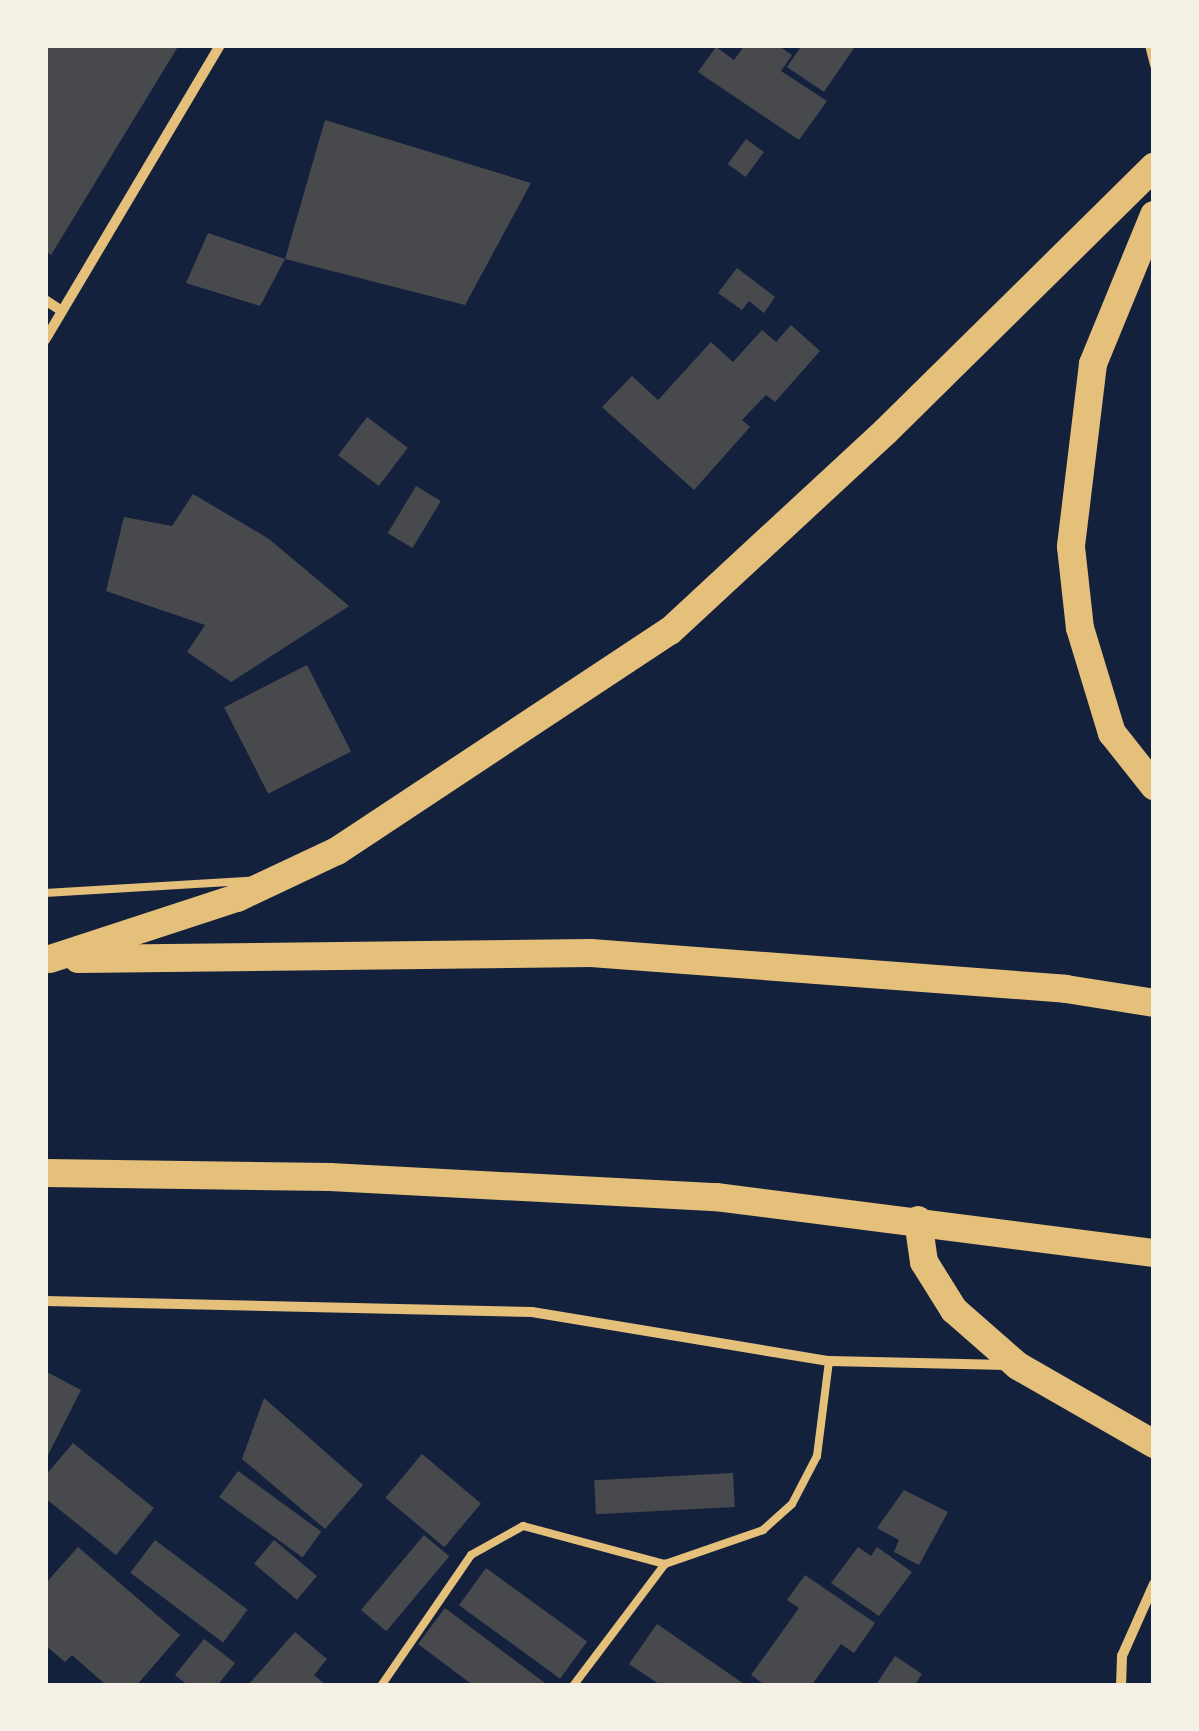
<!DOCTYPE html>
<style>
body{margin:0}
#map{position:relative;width:1199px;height:1731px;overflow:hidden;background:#14213d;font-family:"Alegreya Sans",sans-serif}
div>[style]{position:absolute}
.building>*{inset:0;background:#48494c;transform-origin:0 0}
.service>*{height:8px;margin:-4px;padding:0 4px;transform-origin:4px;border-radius:4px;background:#e5c07b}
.minor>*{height:10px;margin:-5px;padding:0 5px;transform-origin:5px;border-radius:5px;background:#e5c07b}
.trunk>*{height:28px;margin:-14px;padding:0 14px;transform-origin:14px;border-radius:14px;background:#e5c07b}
span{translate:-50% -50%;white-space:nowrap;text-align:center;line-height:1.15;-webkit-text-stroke:10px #f6f1e7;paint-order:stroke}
.frame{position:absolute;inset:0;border:48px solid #f6f1e7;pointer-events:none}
</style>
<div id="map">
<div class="building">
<div style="clip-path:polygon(46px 45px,179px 45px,51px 255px,45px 251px)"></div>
<div style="clip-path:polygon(745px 45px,777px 45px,792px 55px,781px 71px,827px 101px,799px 140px,698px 72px,716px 47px,734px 60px)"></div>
<div style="clip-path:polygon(802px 45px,856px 45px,824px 92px,787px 67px)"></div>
<div style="clip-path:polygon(325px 120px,531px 183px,465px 305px,285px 259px)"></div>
<div style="left:746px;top:139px;width:22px;height:31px;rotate:36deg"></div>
<div style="clip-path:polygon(208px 233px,285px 259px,260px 306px,186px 283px)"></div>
<div style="clip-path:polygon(737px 268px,775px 297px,764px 313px,749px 301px,742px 310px,718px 293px)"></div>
<div style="clip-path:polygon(791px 325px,820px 351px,775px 402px,766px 395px,742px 420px,750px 427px,694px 490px,602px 407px,632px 376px,658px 400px,711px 342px,733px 362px,762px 330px,776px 342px)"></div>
<div style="left:367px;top:417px;width:51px;height:48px;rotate:37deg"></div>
<div style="left:416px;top:486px;width:29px;height:55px;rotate:31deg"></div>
<div style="clip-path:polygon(193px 494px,269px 539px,349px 606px,231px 682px,187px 652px,205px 625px,106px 591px,124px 517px,172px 526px)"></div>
<div style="left:307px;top:665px;width:97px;height:93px;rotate:63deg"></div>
<div style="clip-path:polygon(45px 1371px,81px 1390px,45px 1461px)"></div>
<div style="clip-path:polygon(264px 1398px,363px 1485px,325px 1529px,242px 1459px)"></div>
<div style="clip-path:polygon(73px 1443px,154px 1508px,116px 1555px,45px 1498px,45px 1476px)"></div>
<div style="left:422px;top:1454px;width:77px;height:57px;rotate:40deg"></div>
<div style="left:238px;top:1471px;width:103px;height:32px;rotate:36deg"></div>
<div style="left:733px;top:1473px;width:34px;height:139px;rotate:87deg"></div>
<div style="clip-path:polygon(904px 1490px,948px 1512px,919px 1565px,894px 1552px,899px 1540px,877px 1528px)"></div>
<div style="left:424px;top:1535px;width:33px;height:98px;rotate:40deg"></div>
<div style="left:155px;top:1540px;width:116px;height:41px;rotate:37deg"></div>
<div style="left:274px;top:1540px;width:56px;height:31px;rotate:40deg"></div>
<div style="clip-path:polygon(78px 1547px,180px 1635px,136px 1686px,107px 1686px,72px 1655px,65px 1662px,45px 1645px,45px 1584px)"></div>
<div style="clip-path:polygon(858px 1547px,871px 1556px,877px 1547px,912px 1572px,879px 1616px,831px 1583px)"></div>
<div style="left:486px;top:1568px;width:125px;height:46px;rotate:36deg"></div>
<div style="clip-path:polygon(805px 1575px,875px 1623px,854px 1653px,841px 1644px,811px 1686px,766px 1686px,751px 1675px,799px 1608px,787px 1600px)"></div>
<div style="clip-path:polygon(445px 1608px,549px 1686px,474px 1686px,418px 1644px)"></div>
<div style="clip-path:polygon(657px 1624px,747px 1686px,662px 1686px,629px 1664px)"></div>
<div style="clip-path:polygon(295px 1632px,327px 1659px,314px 1675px,327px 1686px,247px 1686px)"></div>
<div style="clip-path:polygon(204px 1639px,235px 1663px,217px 1686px,189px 1686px,175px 1675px)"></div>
<div style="clip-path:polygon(895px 1656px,922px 1674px,914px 1686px,875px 1686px)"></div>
</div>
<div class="service">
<div style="left:1149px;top:45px;width:21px;rotate:76deg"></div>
<div style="left:45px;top:893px;width:205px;rotate:-3.4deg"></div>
<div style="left:381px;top:1686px;width:159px;rotate:-55.5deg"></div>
<div style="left:471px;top:1555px;width:60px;rotate:-29.1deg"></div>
<div style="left:523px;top:1526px;width:147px;rotate:15deg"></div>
<div style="left:665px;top:1564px;width:104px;rotate:-19.1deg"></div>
<div style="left:763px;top:1530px;width:39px;rotate:-42deg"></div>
<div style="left:792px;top:1504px;width:54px;rotate:-62.5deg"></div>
<div style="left:817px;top:1456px;width:96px;rotate:-82.8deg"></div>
<div style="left:573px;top:1686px;width:153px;rotate:-53deg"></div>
</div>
<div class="minor">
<div style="left:45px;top:300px;width:20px;rotate:33deg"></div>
<div style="left:45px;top:340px;width:343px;rotate:-59.3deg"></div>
<div style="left:45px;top:1301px;width:487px;rotate:1.3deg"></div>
<div style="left:532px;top:1312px;width:301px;rotate:9.4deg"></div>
<div style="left:829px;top:1361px;width:178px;rotate:1.3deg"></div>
<div style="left:1121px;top:1686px;width:30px;rotate:-88deg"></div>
<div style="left:1122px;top:1656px;width:79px;rotate:-66deg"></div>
</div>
<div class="trunk">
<div style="left:1154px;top:215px;width:161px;rotate:112.3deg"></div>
<div style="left:1093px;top:364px;width:184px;rotate:96.9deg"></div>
<div style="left:1071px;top:547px;width:81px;rotate:83.7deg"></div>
<div style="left:1080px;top:628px;width:110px;rotate:73.1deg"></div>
<div style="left:1112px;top:733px;width:68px;rotate:51.6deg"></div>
<div style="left:50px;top:959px;width:197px;rotate:-18.1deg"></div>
<div style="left:237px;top:898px;width:110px;rotate:-25.2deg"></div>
<div style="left:337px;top:851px;width:399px;rotate:-33.5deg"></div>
<div style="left:670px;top:631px;width:293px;rotate:-42.8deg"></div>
<div style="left:885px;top:432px;width:378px;rotate:-44.6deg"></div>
<div style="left:78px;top:959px;width:513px;rotate:-0.67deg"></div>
<div style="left:591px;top:953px;width:476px;rotate:4.3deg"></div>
<div style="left:1066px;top:989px;width:89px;rotate:9deg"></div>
<div style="left:45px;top:1173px;width:285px;rotate:0.8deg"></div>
<div style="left:330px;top:1177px;width:387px;rotate:3deg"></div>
<div style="left:716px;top:1197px;width:442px;rotate:7.3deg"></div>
<div style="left:918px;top:1220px;width:42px;rotate:81.9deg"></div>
<div style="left:924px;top:1262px;width:57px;rotate:58deg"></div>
<div style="left:954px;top:1310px;width:85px;rotate:41.2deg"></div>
<div style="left:1018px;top:1366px;width:157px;rotate:29.8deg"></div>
</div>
<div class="frame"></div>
</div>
